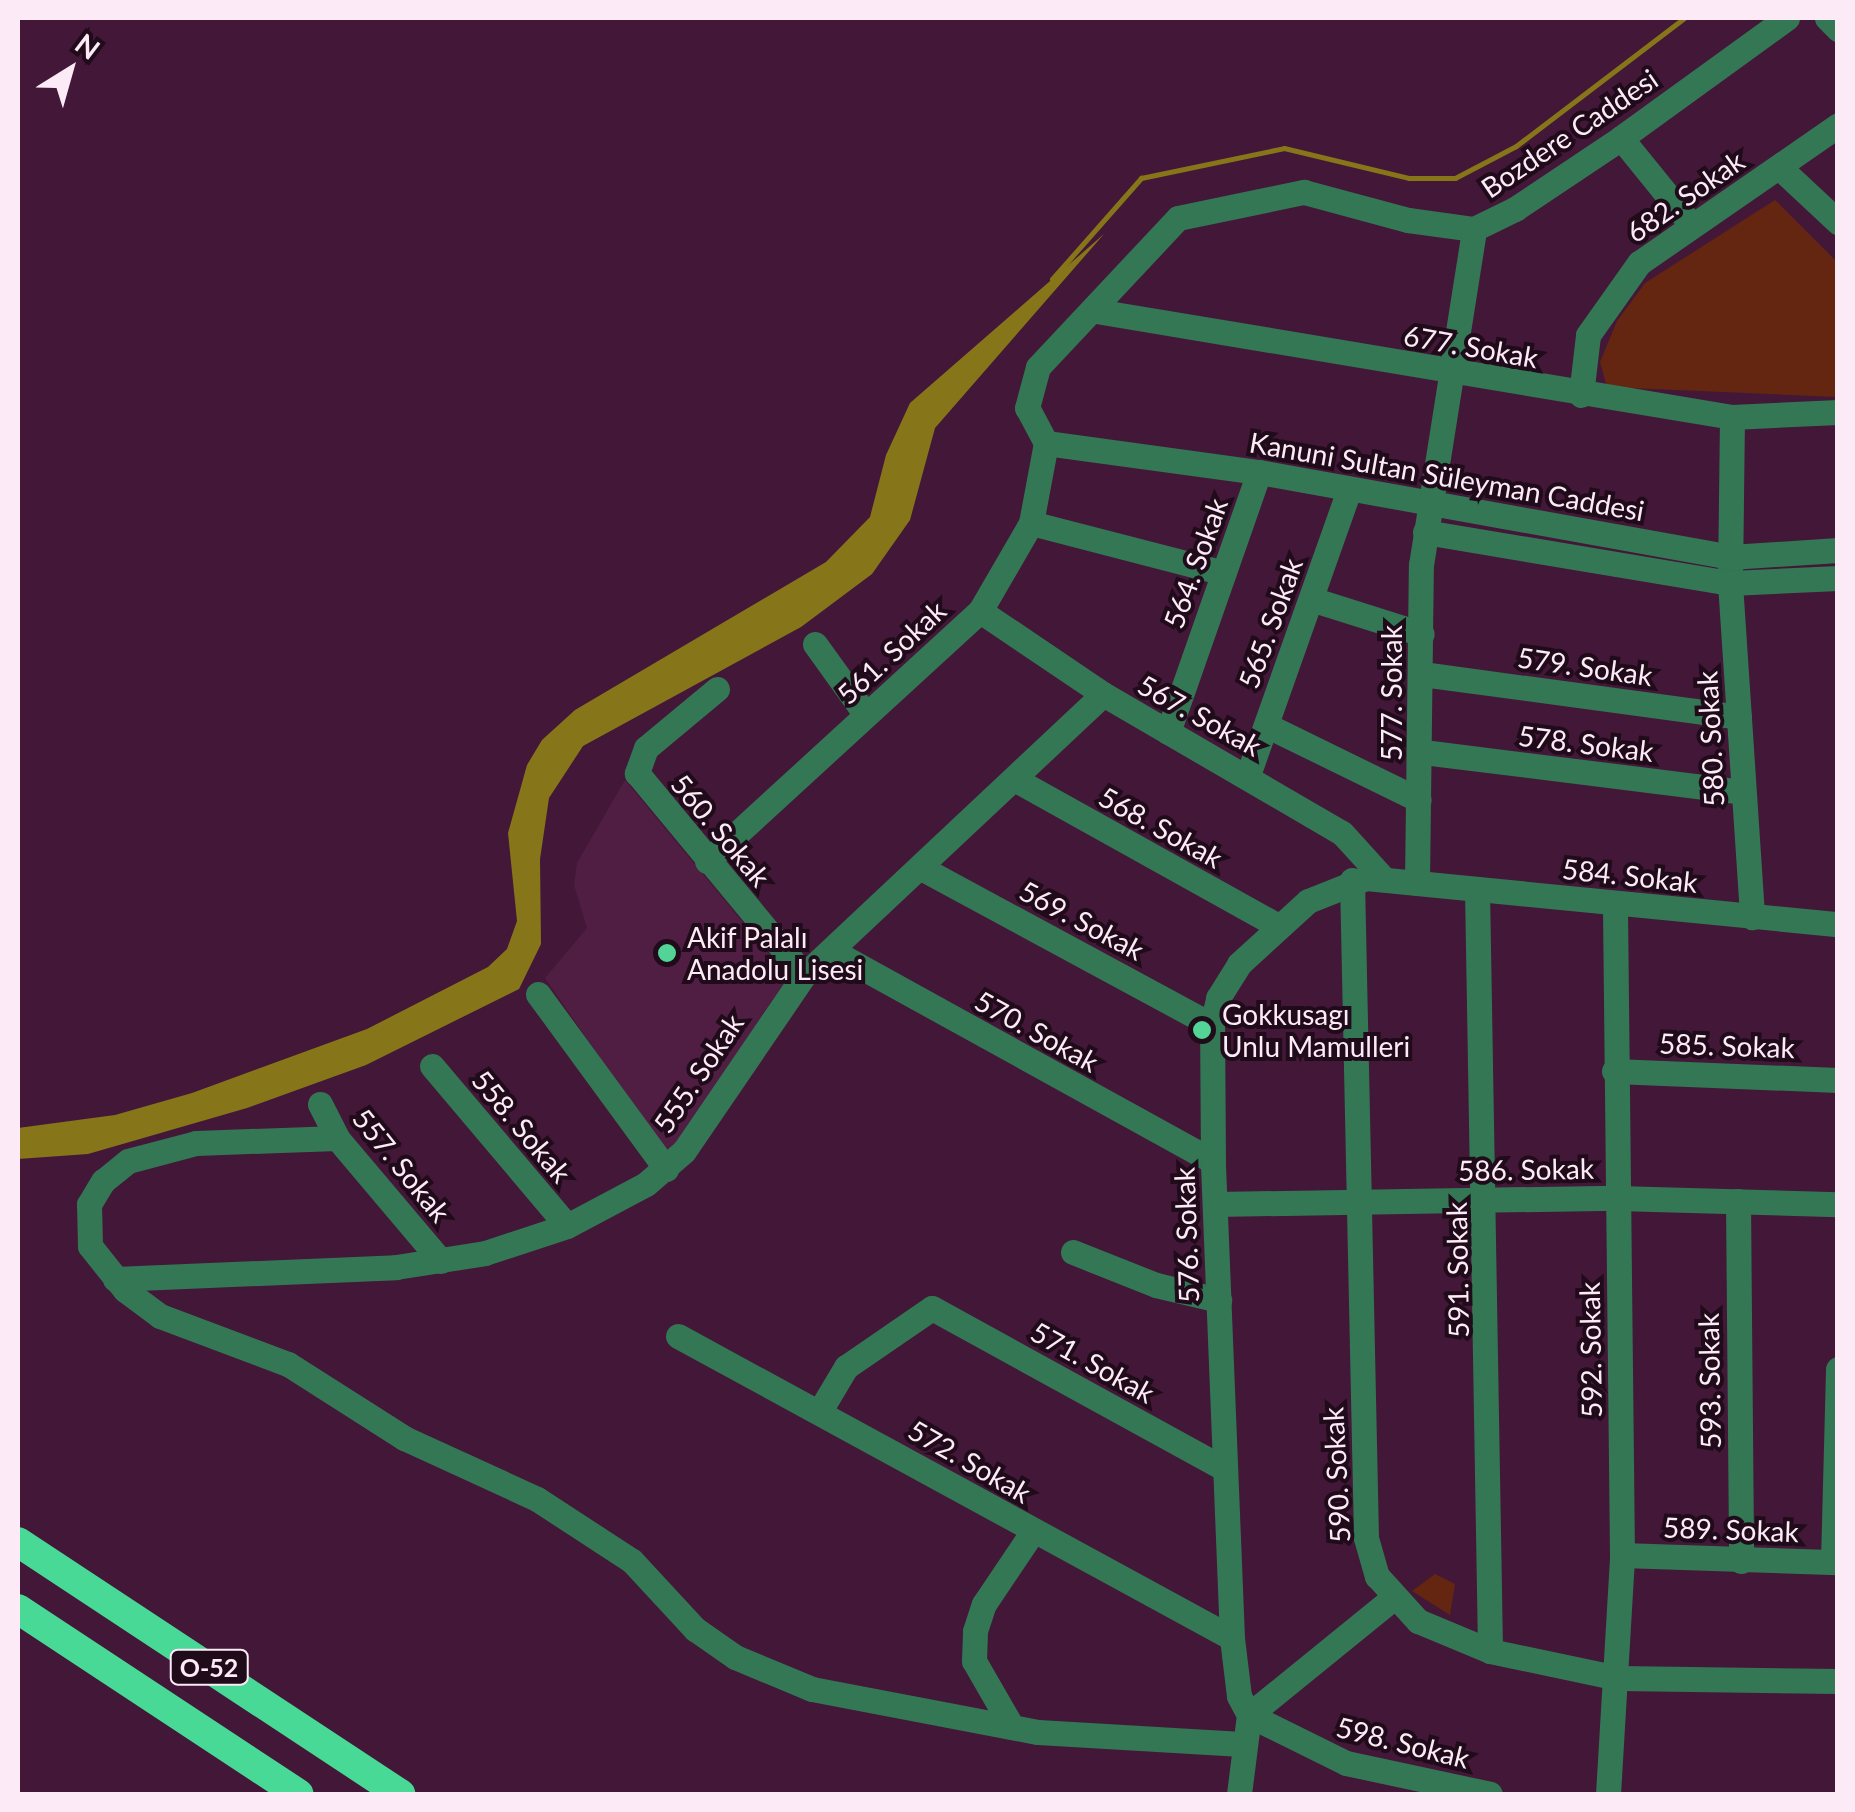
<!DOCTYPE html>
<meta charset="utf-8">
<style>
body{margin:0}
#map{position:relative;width:1855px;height:1812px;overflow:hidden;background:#431738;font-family:Lato,sans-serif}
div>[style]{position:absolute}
.built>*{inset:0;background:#501e43}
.green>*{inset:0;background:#642610}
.water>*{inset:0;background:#867619}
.stream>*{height:5px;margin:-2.5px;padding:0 2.5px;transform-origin:2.5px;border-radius:2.5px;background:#867619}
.minor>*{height:25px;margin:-12.5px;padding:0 12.5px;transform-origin:12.5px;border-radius:12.5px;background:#375}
.highway>*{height:30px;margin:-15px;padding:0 15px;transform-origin:15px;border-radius:15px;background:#49d996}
.dots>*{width:28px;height:28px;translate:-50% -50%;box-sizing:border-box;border:5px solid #1f0b19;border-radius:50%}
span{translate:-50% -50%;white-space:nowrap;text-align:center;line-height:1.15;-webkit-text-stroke:8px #1f0b19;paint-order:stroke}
.shield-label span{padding:2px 8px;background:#1f0b19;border:2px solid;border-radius:8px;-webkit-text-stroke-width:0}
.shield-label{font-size:25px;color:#fceaf6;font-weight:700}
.street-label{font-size:28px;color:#fceaf6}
.poi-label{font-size:28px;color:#fceaf6}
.left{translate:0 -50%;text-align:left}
.frame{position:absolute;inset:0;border:20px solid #fceaf6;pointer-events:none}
.north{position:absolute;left:20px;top:20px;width:100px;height:100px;-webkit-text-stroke:8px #1f0b19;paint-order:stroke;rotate:37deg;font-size:28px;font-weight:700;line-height:40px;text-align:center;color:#fceaf6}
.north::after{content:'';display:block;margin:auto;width:35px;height:45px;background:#fceaf6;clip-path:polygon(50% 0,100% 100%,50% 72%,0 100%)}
</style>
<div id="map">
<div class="built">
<div style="clip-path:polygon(625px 780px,788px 977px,667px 1155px,545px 978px,587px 928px,574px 885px,577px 863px)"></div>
</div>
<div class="green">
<div style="clip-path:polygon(1775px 200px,1837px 262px,1837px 397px,1607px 387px,1600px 362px,1617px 321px,1645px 283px)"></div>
<div style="clip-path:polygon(1435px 1574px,1455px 1584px,1450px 1615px,1412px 1591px)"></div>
</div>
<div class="water">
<div style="clip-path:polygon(1104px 234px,935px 428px,910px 520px,872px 574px,801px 627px,583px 746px,549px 798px,540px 859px,541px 944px,519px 989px,366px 1065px,247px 1108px,88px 1154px,18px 1159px,18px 1128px,115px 1115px,192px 1093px,367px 1029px,488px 967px,507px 949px,517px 921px,508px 833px,527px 765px,542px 740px,575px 710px,826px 562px,870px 517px,886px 455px,910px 403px)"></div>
</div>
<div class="stream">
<div style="left:1052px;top:279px;width:135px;rotate:-48.6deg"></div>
<div style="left:1141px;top:178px;width:146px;rotate:-11.8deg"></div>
<div style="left:1284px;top:148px;width:129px;rotate:13.5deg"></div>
<div style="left:1409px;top:178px;width:46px"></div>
<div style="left:1455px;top:178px;width:69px;rotate:-27.7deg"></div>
<div style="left:1516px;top:146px;width:211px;rotate:-37.3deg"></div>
</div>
<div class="minor">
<div style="left:1827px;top:18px;width:16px;rotate:45deg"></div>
<div style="left:1621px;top:138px;width:108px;rotate:51deg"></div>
<div style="left:1779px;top:167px;width:81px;rotate:43deg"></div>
<div style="left:1096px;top:311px;width:645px;rotate:9.46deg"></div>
<div style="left:1732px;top:417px;width:106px;rotate:-2.7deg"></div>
<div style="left:1581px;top:395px;width:60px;rotate:-83.3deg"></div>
<div style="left:1588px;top:335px;width:88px;rotate:-54.7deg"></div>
<div style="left:1639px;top:263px;width:242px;rotate:-34.7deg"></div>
<div style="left:1732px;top:417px;width:166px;rotate:90.7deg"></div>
<div style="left:1730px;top:583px;width:335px;rotate:86.2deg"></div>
<div style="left:1046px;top:443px;width:40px;rotate:-118deg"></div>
<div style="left:1027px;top:408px;width:42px;rotate:-75deg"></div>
<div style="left:1038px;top:367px;width:204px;rotate:-46.8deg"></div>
<div style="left:1178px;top:218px;width:129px;rotate:-11.7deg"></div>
<div style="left:1304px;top:192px;width:108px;rotate:15.1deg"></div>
<div style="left:1408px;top:220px;width:67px;rotate:7.8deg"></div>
<div style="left:1474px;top:229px;width:46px;rotate:-26deg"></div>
<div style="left:1515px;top:209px;width:128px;rotate:-33.8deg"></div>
<div style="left:1621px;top:138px;width:205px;rotate:-35.9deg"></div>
<div style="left:1046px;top:443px;width:215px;rotate:7.8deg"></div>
<div style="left:1259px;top:472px;width:479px;rotate:10.2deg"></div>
<div style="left:1730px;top:557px;width:108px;rotate:-3.7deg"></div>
<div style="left:1031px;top:523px;width:199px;rotate:14.5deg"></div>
<div style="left:1425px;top:532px;width:309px;rotate:9.5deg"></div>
<div style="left:1730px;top:583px;width:108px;rotate:-2.7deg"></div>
<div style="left:1311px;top:599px;width:116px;rotate:17.5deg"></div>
<div style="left:980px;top:611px;width:148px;rotate:34deg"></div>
<div style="left:1103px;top:694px;width:276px;rotate:30.2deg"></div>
<div style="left:1342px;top:833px;width:61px;rotate:47.7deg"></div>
<div style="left:815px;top:644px;width:87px;rotate:54.3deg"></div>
<div style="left:1422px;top:674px;width:320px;rotate:7.7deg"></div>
<div style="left:717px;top:689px;width:92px;rotate:140.3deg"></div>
<div style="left:646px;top:748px;width:27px;rotate:110deg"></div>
<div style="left:637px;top:773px;width:262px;rotate:50.4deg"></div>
<div style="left:1266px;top:725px;width:170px;rotate:26.1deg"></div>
<div style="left:1168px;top:732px;width:275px;rotate:-70.7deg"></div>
<div style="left:1423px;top:752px;width:322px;rotate:7.1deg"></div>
<div style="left:1248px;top:775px;width:302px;rotate:-70.5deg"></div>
<div style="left:1016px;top:780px;width:300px;rotate:29.1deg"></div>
<div style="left:707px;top:861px;width:370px;rotate:-42.5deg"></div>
<div style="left:980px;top:611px;width:102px;rotate:-59.9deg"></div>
<div style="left:1031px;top:523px;width:81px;rotate:-79.4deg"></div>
<div style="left:923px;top:869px;width:328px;rotate:28.4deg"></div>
<div style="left:1352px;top:880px;width:658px;rotate:88.78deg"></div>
<div style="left:1366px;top:1538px;width:40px;rotate:74deg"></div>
<div style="left:1377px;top:1576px;width:61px;rotate:47.7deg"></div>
<div style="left:1418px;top:1621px;width:78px;rotate:22.6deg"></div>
<div style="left:1490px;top:1651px;width:131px;rotate:11.9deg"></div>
<div style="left:1618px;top:1678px;width:220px;rotate:0.8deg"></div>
<div style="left:1417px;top:883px;width:318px;rotate:-89.3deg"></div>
<div style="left:1421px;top:565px;width:340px;rotate:-81deg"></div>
<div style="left:1477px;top:889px;width:762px;rotate:89.02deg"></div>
<div style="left:834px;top:952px;width:433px;rotate:28.9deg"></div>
<div style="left:538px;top:994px;width:217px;rotate:53.8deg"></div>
<div style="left:432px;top:1066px;width:209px;rotate:49.8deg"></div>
<div style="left:1614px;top:1071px;width:224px;rotate:2.3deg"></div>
<div style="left:320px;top:1104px;width:38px;rotate:63deg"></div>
<div style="left:337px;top:1138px;width:161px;rotate:49.8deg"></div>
<div style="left:337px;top:1138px;width:141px;rotate:178deg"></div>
<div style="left:196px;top:1143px;width:70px;rotate:165.2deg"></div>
<div style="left:128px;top:1161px;width:32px;rotate:141deg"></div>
<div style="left:103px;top:1181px;width:27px;rotate:121deg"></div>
<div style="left:89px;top:1204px;width:42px;rotate:88.6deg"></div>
<div style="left:90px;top:1246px;width:56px;rotate:51.5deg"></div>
<div style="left:125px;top:1290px;width:44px;rotate:36.6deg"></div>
<div style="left:160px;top:1316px;width:137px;rotate:20.6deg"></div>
<div style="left:288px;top:1364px;width:138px;rotate:32.5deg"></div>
<div style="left:404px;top:1438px;width:146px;rotate:24.6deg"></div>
<div style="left:537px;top:1499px;width:113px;rotate:33.1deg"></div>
<div style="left:632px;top:1561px;width:93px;rotate:47.2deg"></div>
<div style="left:695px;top:1629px;width:49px;rotate:35deg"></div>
<div style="left:735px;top:1657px;width:83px;rotate:22.6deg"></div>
<div style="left:812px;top:1689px;width:230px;rotate:10.8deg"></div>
<div style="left:1038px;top:1732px;width:204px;rotate:3.4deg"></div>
<div style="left:1738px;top:1201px;width:360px;rotate:89.5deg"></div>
<div style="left:1215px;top:1204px;width:402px;rotate:-0.9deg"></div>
<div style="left:1617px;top:1198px;width:221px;rotate:1.6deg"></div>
<div style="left:1073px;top:1252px;width:89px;rotate:21.7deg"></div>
<div style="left:1156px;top:1285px;width:65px;rotate:13.4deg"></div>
<div style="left:115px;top:1279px;width:281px;rotate:-2.4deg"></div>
<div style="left:396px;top:1267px;width:90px;rotate:-8.9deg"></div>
<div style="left:485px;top:1253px;width:86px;rotate:-18.2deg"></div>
<div style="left:567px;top:1226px;width:89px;rotate:-28deg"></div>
<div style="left:646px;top:1184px;width:50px;rotate:-41deg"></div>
<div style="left:684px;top:1151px;width:213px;rotate:-55.7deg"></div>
<div style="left:804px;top:975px;width:410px;rotate:-43.2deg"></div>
<div style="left:678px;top:1336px;width:631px;rotate:28.6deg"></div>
<div style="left:821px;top:1409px;width:49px;rotate:-59.2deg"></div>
<div style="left:846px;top:1367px;width:104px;rotate:-34.5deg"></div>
<div style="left:932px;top:1308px;width:334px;rotate:28.8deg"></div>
<div style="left:1622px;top:1555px;width:216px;rotate:1.9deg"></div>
<div style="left:1833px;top:1561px;width:192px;rotate:-88.5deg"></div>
<div style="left:1249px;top:1715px;width:21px;rotate:-118deg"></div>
<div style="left:1239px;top:1696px;width:58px;rotate:-96.9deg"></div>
<div style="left:1232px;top:1638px;width:477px;rotate:-92.3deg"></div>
<div style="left:1213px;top:1161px;width:136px;rotate:-90.4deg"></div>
<div style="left:1212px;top:1025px;width:28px;rotate:-77deg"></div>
<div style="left:1218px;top:998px;width:40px;rotate:-58deg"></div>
<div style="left:1239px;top:964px;width:93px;rotate:-42.4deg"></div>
<div style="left:1308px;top:901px;width:62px;rotate:-21.6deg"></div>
<div style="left:1366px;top:878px;width:474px;rotate:5.6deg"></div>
<div style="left:1249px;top:1715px;width:108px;rotate:26.3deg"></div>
<div style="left:1346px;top:1763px;width:147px;rotate:12.1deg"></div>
<div style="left:1012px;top:1727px;width:76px;rotate:-119.9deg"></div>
<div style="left:974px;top:1661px;width:30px;rotate:-88deg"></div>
<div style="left:975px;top:1631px;width:28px;rotate:-72deg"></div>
<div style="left:984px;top:1604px;width:88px;rotate:-56.1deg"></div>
<div style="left:1239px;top:1794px;width:80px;rotate:-82.8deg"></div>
<div style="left:1249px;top:1715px;width:186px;rotate:-39.1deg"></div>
<div style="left:1608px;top:1794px;width:239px;rotate:-86.6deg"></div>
<div style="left:1622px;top:1555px;width:651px;rotate:-90.62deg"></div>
</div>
<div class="highway">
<div style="left:18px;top:1542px;width:458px;rotate:33.4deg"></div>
<div style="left:18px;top:1609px;width:336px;rotate:33.4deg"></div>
</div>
<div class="dots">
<div style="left:667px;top:953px;background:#54d396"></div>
<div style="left:1202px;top:1030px;background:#54d396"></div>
</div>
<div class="shield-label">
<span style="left:209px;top:1667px">O-52</span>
</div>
<div class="street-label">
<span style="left:1569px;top:133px;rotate:-34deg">Bozdere Caddesi</span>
<span style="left:1685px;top:196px;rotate:-35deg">682. Sokak</span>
<span style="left:1471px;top:346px;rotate:10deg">677. Sokak</span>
<span style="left:1447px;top:476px;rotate:10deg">Kanuni Sultan Süleyman Caddesi</span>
<span style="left:1195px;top:563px;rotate:-70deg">564. Sokak</span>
<span style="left:1270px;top:623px;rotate:-70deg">565. Sokak</span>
<span style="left:891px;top:652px;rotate:-43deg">561. Sokak</span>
<span style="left:1585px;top:666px;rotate:8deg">579. Sokak</span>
<span style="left:1391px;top:693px;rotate:-90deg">577. Sokak</span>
<span style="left:1200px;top:715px;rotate:29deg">567. Sokak</span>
<span style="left:1710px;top:739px;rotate:-93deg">580. Sokak</span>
<span style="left:1586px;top:743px;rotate:7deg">578. Sokak</span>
<span style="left:1161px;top:827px;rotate:29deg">568. Sokak</span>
<span style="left:721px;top:830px;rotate:50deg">560. Sokak</span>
<span style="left:1630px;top:875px;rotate:6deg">584. Sokak</span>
<span style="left:1082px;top:920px;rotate:28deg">569. Sokak</span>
<span style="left:1037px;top:1031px;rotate:29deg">570. Sokak</span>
<span style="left:1727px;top:1045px;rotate:2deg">585. Sokak</span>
<span style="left:698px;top:1073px;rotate:-56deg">555. Sokak</span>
<span style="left:522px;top:1126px;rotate:50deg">558. Sokak</span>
<span style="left:402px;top:1165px;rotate:51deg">557. Sokak</span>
<span style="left:1526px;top:1169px;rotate:-1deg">586. Sokak</span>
<span style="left:1186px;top:1235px;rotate:-92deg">576. Sokak</span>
<span style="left:1457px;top:1270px;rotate:-91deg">591. Sokak</span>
<span style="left:1590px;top:1350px;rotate:-91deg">592. Sokak</span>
<span style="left:1093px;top:1362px;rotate:29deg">571. Sokak</span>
<span style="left:1709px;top:1381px;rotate:-91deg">593. Sokak</span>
<span style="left:970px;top:1461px;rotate:30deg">572. Sokak</span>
<span style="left:1336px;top:1475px;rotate:-93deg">590. Sokak</span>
<span style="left:1731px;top:1529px;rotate:2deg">589. Sokak</span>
<span style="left:1403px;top:1742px;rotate:14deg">598. Sokak</span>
</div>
<div class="poi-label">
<span class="left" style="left:687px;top:953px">Akif Palalı<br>Anadolu Lisesi</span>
<span class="left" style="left:1222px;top:1030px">Gokkusagı<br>Unlu Mamulleri</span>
</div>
<div class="frame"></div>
<div class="north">N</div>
</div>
